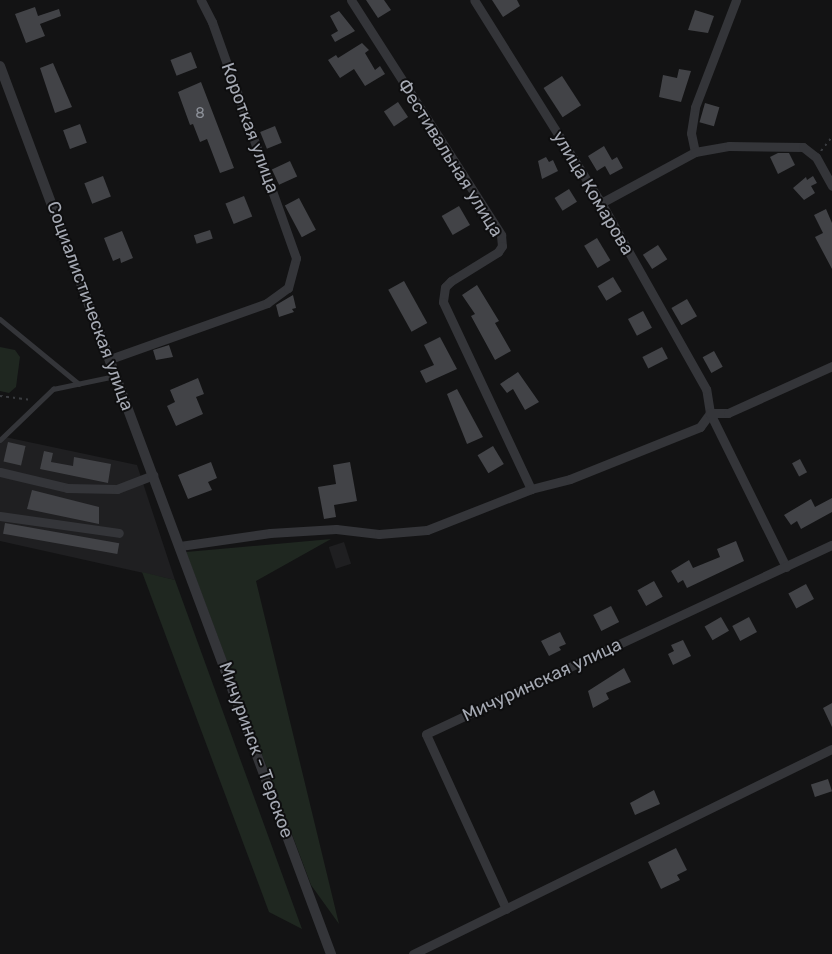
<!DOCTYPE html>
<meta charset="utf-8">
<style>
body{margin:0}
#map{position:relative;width:832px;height:954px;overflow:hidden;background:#131314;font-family:Rubik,sans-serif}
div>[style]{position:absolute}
.built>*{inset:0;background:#1f1f21;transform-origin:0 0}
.green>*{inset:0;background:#1f2720}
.building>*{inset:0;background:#424347;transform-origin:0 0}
.path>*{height:2px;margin-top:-1px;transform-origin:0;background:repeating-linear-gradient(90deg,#3a3c40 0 2.5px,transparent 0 6.5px)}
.service>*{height:4.5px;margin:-2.25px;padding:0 2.25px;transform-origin:2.25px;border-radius:2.25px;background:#343539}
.minor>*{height:9px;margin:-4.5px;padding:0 4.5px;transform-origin:4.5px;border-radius:4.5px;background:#343539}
.tertiary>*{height:10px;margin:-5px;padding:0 5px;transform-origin:5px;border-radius:5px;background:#343539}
span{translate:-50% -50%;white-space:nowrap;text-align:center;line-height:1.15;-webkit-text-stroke:4px #0e0e0f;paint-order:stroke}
.number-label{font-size:15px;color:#8c9098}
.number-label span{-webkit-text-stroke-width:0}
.street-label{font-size:18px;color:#a5a9b3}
</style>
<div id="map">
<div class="built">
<div style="clip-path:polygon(5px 437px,137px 465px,175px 580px,0 541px,0 443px)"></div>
<div style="left:344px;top:542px;width:23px;height:16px;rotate:72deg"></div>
</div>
<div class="green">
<div style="clip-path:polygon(0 347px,15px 350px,20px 357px,16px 387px,9px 393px,0 391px)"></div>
<div style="clip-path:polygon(331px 539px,256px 581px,339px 924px,311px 885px,186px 552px)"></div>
<div style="clip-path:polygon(142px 572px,175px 580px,302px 929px,269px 912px)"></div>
</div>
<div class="building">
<div style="clip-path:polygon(366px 0,384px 0,391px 10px,378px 18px)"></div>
<div style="clip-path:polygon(492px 0,517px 0,520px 6px,503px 17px)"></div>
<div style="clip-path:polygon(35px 7px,38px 16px,59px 9px,61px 16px,40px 24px,45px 36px,26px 43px,15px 14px)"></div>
<div style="clip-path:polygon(695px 10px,714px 16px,708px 33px,688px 30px)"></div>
<div style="clip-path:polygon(339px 11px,355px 31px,335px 42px,331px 35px,338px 31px,330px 16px)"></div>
<div style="clip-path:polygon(362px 43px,369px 50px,365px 53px,375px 70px,380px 66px,385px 74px,365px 86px,354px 69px,340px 78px,328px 60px,336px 55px,338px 58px)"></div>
<div style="left:191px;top:52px;width:17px;height:22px;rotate:69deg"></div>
<div style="clip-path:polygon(53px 63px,72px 107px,55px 113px,40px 68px)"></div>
<div style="clip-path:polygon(679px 69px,691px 71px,681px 102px,659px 97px,663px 75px,677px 78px)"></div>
<div style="left:562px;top:76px;width:35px;height:22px;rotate:57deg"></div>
<div style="clip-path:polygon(201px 82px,234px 168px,220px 173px,207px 139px,200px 142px,193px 124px,190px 125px,178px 92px)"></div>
<div style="left:398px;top:102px;width:18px;height:17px;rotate:56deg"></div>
<div style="left:705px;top:103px;width:15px;height:20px;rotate:16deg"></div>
<div style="left:80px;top:124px;width:20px;height:18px;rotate:70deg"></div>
<div style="left:275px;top:126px;width:18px;height:16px;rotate:68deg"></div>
<div style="clip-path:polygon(604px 146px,612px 160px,617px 157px,623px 168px,610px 175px,605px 166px,597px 171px,588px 156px)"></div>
<div style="clip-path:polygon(778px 153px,789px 153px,795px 165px,778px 174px,770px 157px)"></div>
<div style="clip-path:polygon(546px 157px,549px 162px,553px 160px,558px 171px,542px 179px,538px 161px)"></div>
<div style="left:290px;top:161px;width:17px;height:20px;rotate:65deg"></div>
<div style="left:103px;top:176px;width:22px;height:20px;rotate:69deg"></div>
<div style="clip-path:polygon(813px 176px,817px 183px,811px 186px,815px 193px,804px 200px,793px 188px,806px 177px,807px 180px)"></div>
<div style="left:569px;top:189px;width:15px;height:17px;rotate:58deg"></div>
<div style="left:244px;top:196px;width:22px;height:20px;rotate:68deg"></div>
<div style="left:299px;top:198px;width:36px;height:16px;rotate:62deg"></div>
<div style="left:459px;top:206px;width:22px;height:20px;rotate:60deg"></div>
<div style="clip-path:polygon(826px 209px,832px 223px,832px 269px,815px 237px,823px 233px,814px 215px)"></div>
<div style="left:210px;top:230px;width:9px;height:17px;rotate:72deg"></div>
<div style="clip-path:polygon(122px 231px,133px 258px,121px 263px,120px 258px,113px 261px,104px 238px)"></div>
<div style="left:597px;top:238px;width:26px;height:15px;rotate:59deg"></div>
<div style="left:658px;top:245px;width:17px;height:18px;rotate:57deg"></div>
<div style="left:613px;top:277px;width:17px;height:18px;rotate:59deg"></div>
<div style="left:404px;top:281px;width:48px;height:18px;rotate:61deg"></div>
<div style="clip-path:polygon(477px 285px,499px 321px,495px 323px,511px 351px,495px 360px,471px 316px,475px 314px,462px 295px)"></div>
<div style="clip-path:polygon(293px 295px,296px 308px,292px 309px,294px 312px,279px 317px,276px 305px)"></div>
<div style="left:687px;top:299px;width:20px;height:18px;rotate:60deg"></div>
<div style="left:643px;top:311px;width:19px;height:17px;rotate:62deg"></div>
<div style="clip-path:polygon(440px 337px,457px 369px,426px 383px,420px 371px,434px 365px,424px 345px)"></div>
<div style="clip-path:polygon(169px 345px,173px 357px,156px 360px,153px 350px)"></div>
<div style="left:662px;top:347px;width:13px;height:22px;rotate:63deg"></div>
<div style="left:714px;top:351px;width:18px;height:13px;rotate:61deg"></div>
<div style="clip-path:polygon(518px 372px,539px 402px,525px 410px,513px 389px,507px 393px,500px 384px)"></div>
<div style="clip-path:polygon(198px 378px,204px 394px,196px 397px,203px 414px,176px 426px,167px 406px,175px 402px,170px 390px)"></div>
<div style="clip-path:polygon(457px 389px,483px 437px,467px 444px,447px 394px)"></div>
<div style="left:8px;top:442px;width:18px;height:20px;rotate:13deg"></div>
<div style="left:493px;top:446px;width:21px;height:18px;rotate:59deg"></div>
<div style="clip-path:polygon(44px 451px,53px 453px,51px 462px,73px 466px,74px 457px,111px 464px,108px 483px,40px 469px)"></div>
<div style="left:800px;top:459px;width:15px;height:9px;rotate:62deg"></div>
<div style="clip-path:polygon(211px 462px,217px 478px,208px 482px,212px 490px,188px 499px,178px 475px)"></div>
<div style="clip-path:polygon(350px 462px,357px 501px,334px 505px,336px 517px,324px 519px,318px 487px,336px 484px,333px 465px)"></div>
<div style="clip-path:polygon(32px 490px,99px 507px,99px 524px,27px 509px)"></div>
<div style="clip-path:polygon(832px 498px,832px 512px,801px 529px,797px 521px,791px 525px,784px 515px,811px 499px,815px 507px)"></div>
<div style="left:5px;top:523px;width:116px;height:11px;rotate:10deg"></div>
<div style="clip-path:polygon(736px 541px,744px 561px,687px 588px,683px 580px,678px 583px,671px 571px,689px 560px,693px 568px,720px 557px,717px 549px)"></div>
<div style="left:654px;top:581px;width:18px;height:19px;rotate:61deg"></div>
<div style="left:806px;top:584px;width:17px;height:20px;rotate:62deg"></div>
<div style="left:611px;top:606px;width:18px;height:20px;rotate:63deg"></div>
<div style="left:721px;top:617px;width:16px;height:19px;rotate:60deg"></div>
<div style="left:749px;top:617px;width:17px;height:19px;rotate:62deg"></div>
<div style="clip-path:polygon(560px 632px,566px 644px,559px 647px,561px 650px,549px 656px,541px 641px)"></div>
<div style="clip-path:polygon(683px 640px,691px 656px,673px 665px,668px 654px,674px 651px,671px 645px)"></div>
<div style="clip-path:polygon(624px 668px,631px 682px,606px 693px,609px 699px,593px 708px,588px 691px)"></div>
<div style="clip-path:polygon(832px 703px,832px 727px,823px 708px)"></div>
<div style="left:828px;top:779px;width:13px;height:18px;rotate:72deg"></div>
<div style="clip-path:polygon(654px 790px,660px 804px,635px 815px,630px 803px)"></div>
<div style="clip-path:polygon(676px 848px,687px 870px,677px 875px,680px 880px,661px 889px,648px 862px)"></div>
</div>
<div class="path">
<div style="left:821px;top:151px;width:18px;rotate:-52deg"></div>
<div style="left:0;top:396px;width:32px;rotate:7deg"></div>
</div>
<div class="service">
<div style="left:0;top:319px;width:102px;rotate:39.4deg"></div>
<div style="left:0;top:440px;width:74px;rotate:-43.9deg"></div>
<div style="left:53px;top:389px;width:63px;rotate:-11.8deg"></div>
</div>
<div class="minor">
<div style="left:351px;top:0;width:279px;rotate:57.4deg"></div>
<div style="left:501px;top:235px;width:11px;rotate:85deg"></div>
<div style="left:502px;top:246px;width:7px;rotate:124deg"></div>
<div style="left:498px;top:252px;width:55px;rotate:148.3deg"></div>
<div style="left:451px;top:281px;width:8px;rotate:135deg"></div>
<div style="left:445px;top:287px;width:15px;rotate:98deg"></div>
<div style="left:443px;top:302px;width:207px;rotate:64.8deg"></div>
<div style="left:695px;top:152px;width:19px;rotate:-102deg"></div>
<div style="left:691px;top:133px;width:26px;rotate:-81deg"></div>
<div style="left:695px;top:107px;width:115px;rotate:-69deg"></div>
<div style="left:601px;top:203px;width:107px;rotate:-28.5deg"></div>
<div style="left:695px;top:152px;width:35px;rotate:-10deg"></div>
<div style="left:729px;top:146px;width:74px;rotate:0.8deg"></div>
<div style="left:803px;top:147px;width:16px;rotate:38deg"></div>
<div style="left:816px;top:157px;width:33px;rotate:61deg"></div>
<div style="left:110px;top:359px;width:167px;rotate:-19.6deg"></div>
<div style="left:267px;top:303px;width:26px;rotate:-36deg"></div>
<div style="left:288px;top:288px;width:31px;rotate:-75deg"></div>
<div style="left:296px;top:258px;width:251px;rotate:-109.6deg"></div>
<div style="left:212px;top:22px;width:25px;rotate:-117deg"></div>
<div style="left:0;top:472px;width:69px;rotate:13.4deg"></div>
<div style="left:67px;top:488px;width:50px;rotate:1.1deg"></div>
<div style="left:117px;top:489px;width:39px;rotate:-21deg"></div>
<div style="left:0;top:516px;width:120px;rotate:8.1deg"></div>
<div style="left:180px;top:546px;width:91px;rotate:-8.2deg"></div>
<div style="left:270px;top:533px;width:66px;rotate:-3.5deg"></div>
<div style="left:336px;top:529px;width:43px;rotate:6.6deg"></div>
<div style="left:379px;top:534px;width:48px;rotate:-4.8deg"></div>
<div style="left:427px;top:530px;width:112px;rotate:-21.5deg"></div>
<div style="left:531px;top:489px;width:40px;rotate:-14.4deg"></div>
<div style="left:570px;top:479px;width:140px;rotate:-21.8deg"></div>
<div style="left:700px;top:427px;width:17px;rotate:-54deg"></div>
<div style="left:710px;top:413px;width:24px;rotate:-99deg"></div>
<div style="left:706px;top:389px;width:214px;rotate:-119.4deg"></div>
<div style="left:601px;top:203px;width:239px;rotate:-122deg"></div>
<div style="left:786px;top:567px;width:172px;rotate:-116.3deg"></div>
<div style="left:710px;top:413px;width:18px"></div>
<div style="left:728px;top:413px;width:114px;rotate:-24.3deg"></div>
<div style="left:506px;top:909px;width:192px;rotate:-114.6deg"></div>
<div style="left:426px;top:734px;width:448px;rotate:-25deg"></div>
<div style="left:413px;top:954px;width:466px;rotate:-26.1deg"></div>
</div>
<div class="tertiary">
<div style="left:0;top:66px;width:948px;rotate:69.56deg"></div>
</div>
<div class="number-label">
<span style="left:200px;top:114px">8</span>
</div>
<div class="street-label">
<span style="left:250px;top:128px;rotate:70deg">Короткая улица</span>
<span style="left:450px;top:158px;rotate:58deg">Фестивальная улица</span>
<span style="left:593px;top:193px;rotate:59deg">улица Комарова</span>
<span style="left:90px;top:306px;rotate:70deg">Социалистическая улица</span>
<span style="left:542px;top:680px;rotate:-25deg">Мичуринская улица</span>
<span style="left:256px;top:750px;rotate:70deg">Мичуринск - Терское</span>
</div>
</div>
